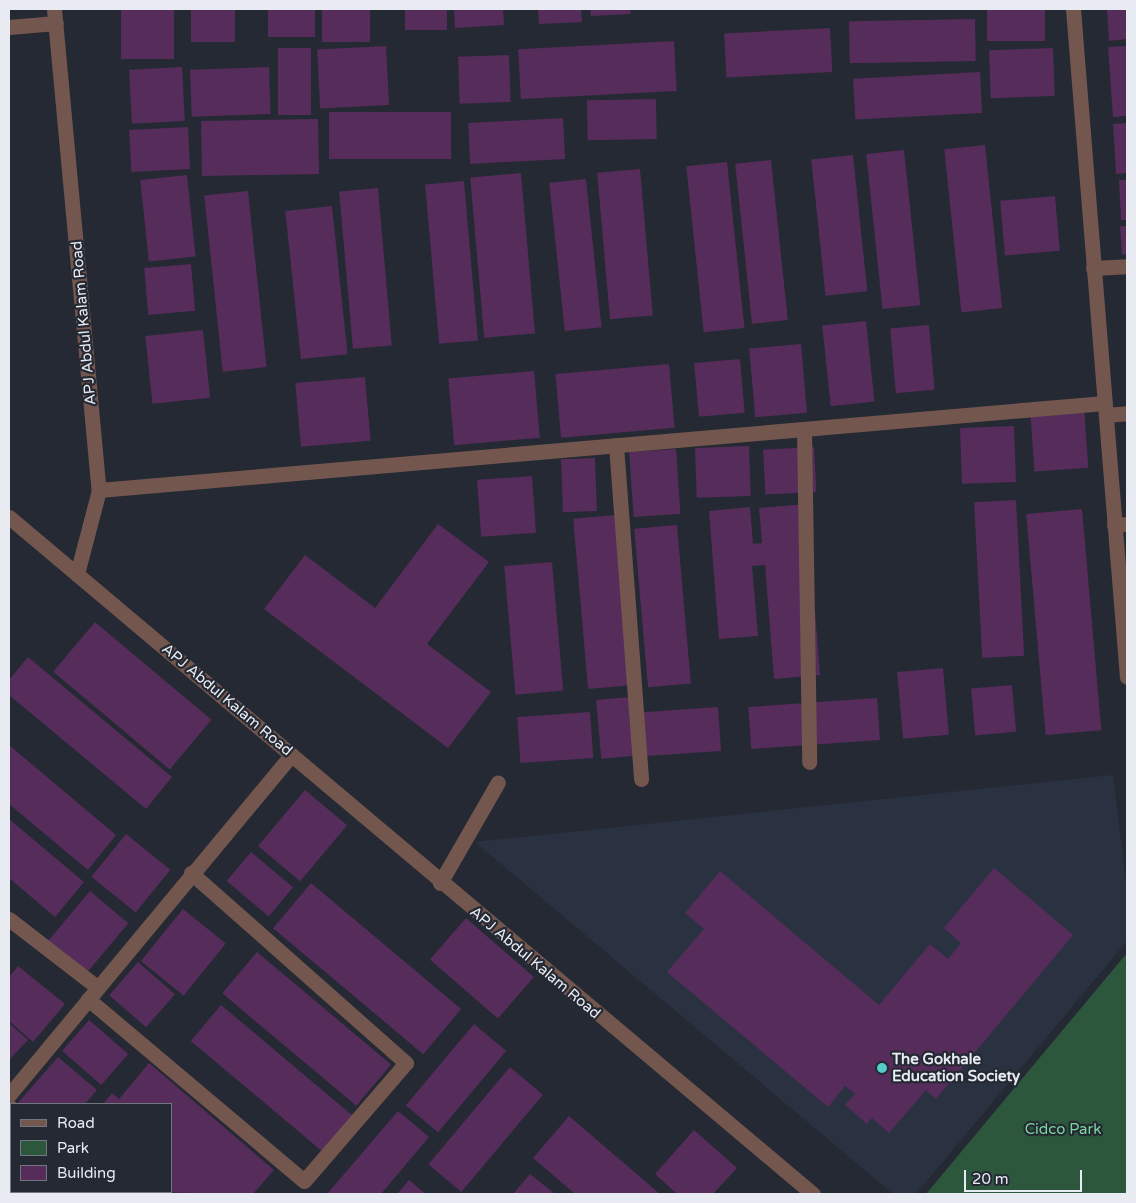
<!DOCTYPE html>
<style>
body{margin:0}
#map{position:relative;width:1136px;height:1203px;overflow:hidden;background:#242933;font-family:"Varela Round",sans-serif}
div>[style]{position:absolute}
.built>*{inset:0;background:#2a3241}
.green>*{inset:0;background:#2d573d}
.building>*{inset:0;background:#562c5a;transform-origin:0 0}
.lane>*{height:15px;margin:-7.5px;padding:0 7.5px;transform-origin:7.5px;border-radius:7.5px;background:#73564e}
.street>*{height:15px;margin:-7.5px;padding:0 7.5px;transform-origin:7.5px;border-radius:7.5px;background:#73564e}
.dots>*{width:14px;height:14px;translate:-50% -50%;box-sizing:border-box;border:2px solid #242933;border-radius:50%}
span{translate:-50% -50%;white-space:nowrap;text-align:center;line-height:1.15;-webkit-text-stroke:4.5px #242933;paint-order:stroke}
.street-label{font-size:15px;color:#e8ebf2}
.poi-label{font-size:15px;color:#e8ebf2;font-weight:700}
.left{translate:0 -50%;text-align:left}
.park-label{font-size:15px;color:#7ad79d}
.frame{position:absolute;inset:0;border:10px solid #e8ebf2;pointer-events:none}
.legend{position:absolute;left:10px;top:1103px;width:162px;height:90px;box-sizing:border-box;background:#242933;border:1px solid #72777f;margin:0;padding:6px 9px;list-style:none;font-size:15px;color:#e8ebf2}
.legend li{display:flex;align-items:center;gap:10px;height:25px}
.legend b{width:25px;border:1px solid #72777f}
.scale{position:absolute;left:964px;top:1170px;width:118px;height:22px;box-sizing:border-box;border:2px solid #e8ebf2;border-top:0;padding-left:6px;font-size:15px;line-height:18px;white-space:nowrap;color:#e8ebf2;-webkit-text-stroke:4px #242933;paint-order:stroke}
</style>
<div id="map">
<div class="built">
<div style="clip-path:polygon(1113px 775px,1127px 889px,1127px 941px,916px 1194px,893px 1194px,475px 842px)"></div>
</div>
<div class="green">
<div style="clip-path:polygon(1127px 953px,1127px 1194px,926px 1194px)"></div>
</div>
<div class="building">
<div style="left:121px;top:9px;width:53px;height:50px"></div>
<div style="left:191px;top:9px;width:44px;height:33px"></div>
<div style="left:268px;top:9px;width:47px;height:28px"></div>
<div style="left:322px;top:9px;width:48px;height:33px"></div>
<div style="left:405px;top:9px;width:42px;height:21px"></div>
<div style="clip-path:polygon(454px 9px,503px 9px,504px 25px,455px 28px)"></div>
<div style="clip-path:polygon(538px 9px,581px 9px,582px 22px,539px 24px)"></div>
<div style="clip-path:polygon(590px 9px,630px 9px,631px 14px,591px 16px)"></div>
<div style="left:987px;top:9px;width:58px;height:32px"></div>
<div style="clip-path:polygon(1107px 9px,1127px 9px,1127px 39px,1109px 41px)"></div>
<div style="left:975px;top:19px;width:42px;height:126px;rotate:89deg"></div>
<div style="left:830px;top:28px;width:44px;height:106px;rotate:87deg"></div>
<div style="left:674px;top:41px;width:50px;height:156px;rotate:87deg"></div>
<div style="left:386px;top:46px;width:59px;height:69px;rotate:87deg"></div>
<div style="clip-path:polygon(1127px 46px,1127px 116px,1113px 117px,1108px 47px)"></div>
<div style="left:278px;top:48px;width:33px;height:67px"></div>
<div style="left:1053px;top:48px;width:48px;height:64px;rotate:88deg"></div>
<div style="left:509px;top:55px;width:47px;height:51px;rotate:88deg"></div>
<div style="left:182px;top:67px;width:54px;height:53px;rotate:87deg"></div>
<div style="left:269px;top:67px;width:47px;height:79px;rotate:88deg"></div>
<div style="left:980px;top:72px;width:41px;height:127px;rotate:87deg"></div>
<div style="left:656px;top:99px;width:40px;height:69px;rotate:89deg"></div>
<div style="left:451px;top:112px;width:47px;height:122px;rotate:90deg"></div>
<div style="left:563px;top:118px;width:41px;height:95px;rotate:87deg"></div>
<div style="left:318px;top:119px;width:55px;height:117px;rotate:89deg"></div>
<div style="clip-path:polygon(1127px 123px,1127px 173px,1116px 174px,1113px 124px)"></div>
<div style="left:188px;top:127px;width:42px;height:59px;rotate:87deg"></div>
<div style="left:985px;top:145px;width:164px;height:41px;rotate:84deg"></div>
<div style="left:904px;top:150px;width:156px;height:38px;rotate:84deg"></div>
<div style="left:853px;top:155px;width:137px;height:42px;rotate:84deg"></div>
<div style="left:771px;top:160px;width:161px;height:36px;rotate:84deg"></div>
<div style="left:727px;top:162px;width:167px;height:41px;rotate:84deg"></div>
<div style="left:640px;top:169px;width:147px;height:43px;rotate:85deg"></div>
<div style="left:521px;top:173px;width:161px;height:51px;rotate:85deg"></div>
<div style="left:187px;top:175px;width:82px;height:47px;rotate:84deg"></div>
<div style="left:586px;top:179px;width:149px;height:37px;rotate:84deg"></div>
<div style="clip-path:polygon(1119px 180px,1127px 180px,1127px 220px,1121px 220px)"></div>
<div style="left:464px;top:181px;width:160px;height:39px;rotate:85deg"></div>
<div style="left:378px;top:188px;width:158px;height:39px;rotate:85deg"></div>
<div style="left:248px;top:191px;width:177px;height:44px;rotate:84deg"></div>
<div style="left:1055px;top:196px;width:55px;height:55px;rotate:85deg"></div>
<div style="left:332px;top:206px;width:149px;height:47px;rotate:84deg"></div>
<div style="clip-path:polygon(1120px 226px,1127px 226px,1127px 254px,1122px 255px)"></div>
<div style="left:191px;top:264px;width:47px;height:47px;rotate:85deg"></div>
<div style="left:866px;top:321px;width:81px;height:44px;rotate:84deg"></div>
<div style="left:929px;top:325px;width:65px;height:39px;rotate:85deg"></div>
<div style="left:203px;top:330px;width:68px;height:58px;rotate:84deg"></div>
<div style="left:801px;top:344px;width:69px;height:52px;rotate:85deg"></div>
<div style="left:740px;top:359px;width:54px;height:46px;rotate:85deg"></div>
<div style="left:669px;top:364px;width:64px;height:114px;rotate:85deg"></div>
<div style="left:534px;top:371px;width:67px;height:86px;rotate:85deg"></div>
<div style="left:365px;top:377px;width:64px;height:70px;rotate:85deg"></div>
<div style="left:1084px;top:406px;width:62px;height:54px;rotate:86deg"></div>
<div style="left:1014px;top:426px;width:56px;height:54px;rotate:88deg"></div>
<div style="left:749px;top:446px;width:50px;height:54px;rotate:88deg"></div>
<div style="left:814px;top:447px;width:45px;height:51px;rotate:87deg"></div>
<div style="left:676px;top:449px;width:65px;height:47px;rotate:86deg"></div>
<div style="left:595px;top:458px;width:53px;height:34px;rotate:88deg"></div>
<div style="left:532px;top:476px;width:57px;height:55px;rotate:86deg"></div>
<div style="left:1016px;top:500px;width:156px;height:42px;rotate:87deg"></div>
<div style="clip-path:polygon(807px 504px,820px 675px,774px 679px,765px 565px,752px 566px,758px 636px,719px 639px,709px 511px,750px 507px,753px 544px,762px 543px,759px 508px)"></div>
<div style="left:1082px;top:509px;width:222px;height:56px;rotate:85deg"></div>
<div style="left:616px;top:515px;width:171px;height:43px;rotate:85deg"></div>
<div style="clip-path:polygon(438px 524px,489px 562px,427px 644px,491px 692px,448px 748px,264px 609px,305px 555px,375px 608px)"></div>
<div style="left:677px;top:525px;width:159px;height:43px;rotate:85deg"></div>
<div style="left:552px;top:562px;width:129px;height:48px;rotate:85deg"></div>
<div style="left:95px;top:622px;width:152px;height:65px;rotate:40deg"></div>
<div style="clip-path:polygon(28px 657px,172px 777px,146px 809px,9px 695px,9px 680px)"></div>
<div style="left:943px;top:668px;width:67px;height:46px;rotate:85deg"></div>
<div style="left:1012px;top:685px;width:47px;height:41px;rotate:85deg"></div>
<div style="left:630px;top:697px;width:59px;height:34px;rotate:85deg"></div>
<div style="left:877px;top:698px;width:42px;height:129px;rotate:86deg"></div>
<div style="left:718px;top:707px;width:44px;height:75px;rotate:86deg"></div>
<div style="left:590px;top:712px;width:46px;height:73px;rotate:86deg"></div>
<div style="clip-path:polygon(9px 745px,116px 835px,88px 870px,9px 804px)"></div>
<div style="left:305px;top:790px;width:55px;height:73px;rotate:40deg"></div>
<div style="clip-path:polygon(9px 819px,84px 882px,55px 917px,9px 878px)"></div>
<div style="left:126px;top:834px;width:57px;height:55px;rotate:39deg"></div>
<div style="left:251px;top:852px;width:55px;height:38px;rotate:40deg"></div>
<div style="clip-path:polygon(994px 868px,1073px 935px,936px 1099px,926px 1090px,889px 1133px,872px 1118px,867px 1124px,845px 1105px,855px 1094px,845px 1086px,828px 1107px,667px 972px,704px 929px,685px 913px,720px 871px,879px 1005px,930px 944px,948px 959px,961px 943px,944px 928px)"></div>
<div style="left:311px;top:883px;width:196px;height:59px;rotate:40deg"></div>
<div style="left:90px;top:891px;width:50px;height:65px;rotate:40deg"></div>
<div style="left:183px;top:909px;width:55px;height:67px;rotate:39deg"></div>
<div style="left:466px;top:918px;width:90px;height:55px;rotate:41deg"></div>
<div style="left:257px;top:952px;width:175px;height:54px;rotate:40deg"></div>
<div style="left:138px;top:962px;width:49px;height:44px;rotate:41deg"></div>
<div style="clip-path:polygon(18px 966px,65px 1004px,33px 1042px,9px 1021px,9px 977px)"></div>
<div style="left:221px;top:1005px;width:176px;height:47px;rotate:40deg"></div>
<div style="left:89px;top:1020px;width:52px;height:41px;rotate:41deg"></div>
<div style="clip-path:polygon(9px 1023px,28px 1040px,9px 1060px)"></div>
<div style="left:474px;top:1024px;width:42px;height:106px;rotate:40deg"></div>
<div style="clip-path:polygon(58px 1057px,97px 1090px,85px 1104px,17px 1104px)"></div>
<div style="clip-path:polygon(149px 1063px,274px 1170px,253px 1194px,133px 1192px,171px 1192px,171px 1104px,103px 1104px,112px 1093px,119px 1099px)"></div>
<div style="left:510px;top:1067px;width:43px;height:127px;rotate:40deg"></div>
<div style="clip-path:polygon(398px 1111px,429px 1137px,381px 1194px,327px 1194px)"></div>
<div style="clip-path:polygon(569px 1116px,660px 1194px,575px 1194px,533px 1158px)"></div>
<div style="clip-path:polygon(9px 1120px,11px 1192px,15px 1194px,9px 1191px)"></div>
<div style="clip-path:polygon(694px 1130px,737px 1168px,713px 1194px,677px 1194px,655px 1174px)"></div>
<div style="clip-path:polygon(530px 1174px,555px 1194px,513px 1194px)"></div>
<div style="clip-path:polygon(409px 1180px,426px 1194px,397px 1194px)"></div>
<div style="left:38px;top:1192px;width:43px;height:3px"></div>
</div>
<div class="lane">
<div style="left:1093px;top:268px;width:34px;rotate:-3deg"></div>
<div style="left:1106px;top:415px;width:21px;rotate:-5deg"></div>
<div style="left:1114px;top:525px;width:13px;rotate:-4deg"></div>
<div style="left:9px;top:919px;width:111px;rotate:37.7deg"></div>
<div style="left:88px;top:999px;width:282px;rotate:40.1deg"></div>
<div style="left:304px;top:1181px;width:156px;rotate:-49.2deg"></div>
<div style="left:406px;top:1063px;width:287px;rotate:-138.5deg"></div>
<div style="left:9px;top:1106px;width:3px;rotate:45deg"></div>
<div style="left:111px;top:1192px;width:4px;rotate:34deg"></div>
</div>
<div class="street">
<div style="left:54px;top:9px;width:483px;rotate:84.7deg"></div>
<div style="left:99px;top:490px;width:87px;rotate:104.7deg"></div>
<div style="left:1073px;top:9px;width:670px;rotate:85.38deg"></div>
<div style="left:9px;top:27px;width:47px;rotate:-4.9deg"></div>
<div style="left:804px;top:429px;width:333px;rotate:89.1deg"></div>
<div style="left:616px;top:445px;width:335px;rotate:85.7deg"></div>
<div style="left:99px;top:490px;width:1009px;rotate:-4.95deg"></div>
<div style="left:9px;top:517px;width:1051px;rotate:40.1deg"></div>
<div style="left:440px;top:883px;width:116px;rotate:-60.1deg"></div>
<div style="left:9px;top:1095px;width:442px;rotate:-50.3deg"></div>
</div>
<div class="dots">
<div style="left:882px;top:1068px;background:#54cdc8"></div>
</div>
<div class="street-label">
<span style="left:84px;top:323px;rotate:-95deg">APJ Abdul Kalam Road</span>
<span style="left:227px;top:700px;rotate:40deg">APJ Abdul Kalam Road</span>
<span style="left:535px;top:963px;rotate:40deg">APJ Abdul Kalam Road</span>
</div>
<div class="poi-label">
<span class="left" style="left:892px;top:1068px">The Gokhale<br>Education Society</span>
</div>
<div class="park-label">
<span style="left:1063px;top:1130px">Cidco Park</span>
</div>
<div class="frame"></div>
<ul class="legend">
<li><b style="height:6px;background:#73564e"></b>Road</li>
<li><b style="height:14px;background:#2d573d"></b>Park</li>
<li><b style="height:14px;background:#562c5a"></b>Building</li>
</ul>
<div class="scale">20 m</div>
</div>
